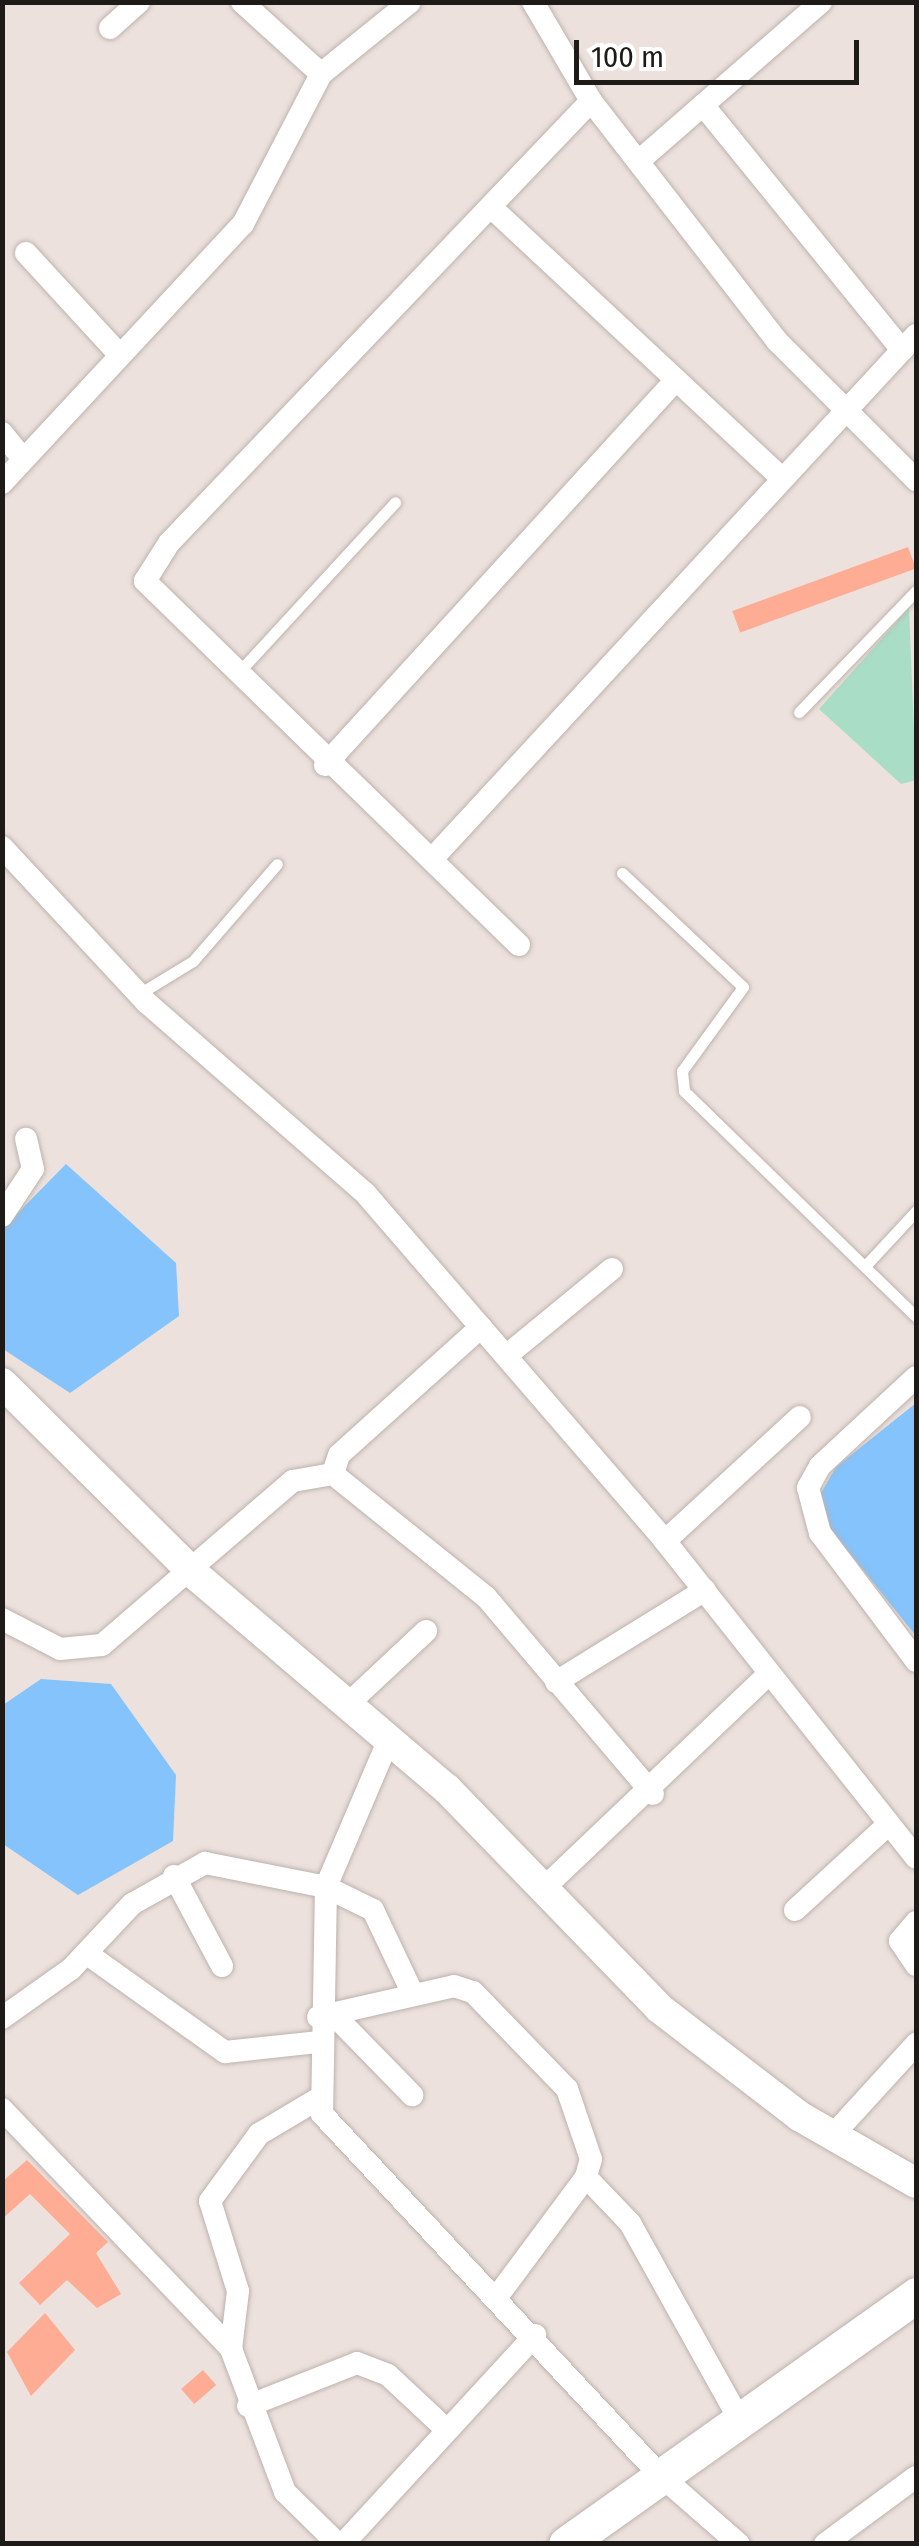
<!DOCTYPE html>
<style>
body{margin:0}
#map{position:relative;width:919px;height:2546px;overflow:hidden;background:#ece1dd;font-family:"Fira Sans Condensed",sans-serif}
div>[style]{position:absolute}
.green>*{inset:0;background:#aaddc5}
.water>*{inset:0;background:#84c3fb}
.building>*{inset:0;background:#feac93;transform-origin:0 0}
.roads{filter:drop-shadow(0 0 2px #bdb2ae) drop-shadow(0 0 2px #bdb2ae)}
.lane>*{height:11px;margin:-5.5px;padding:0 5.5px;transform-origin:5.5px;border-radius:5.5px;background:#fff}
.street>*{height:22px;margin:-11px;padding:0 11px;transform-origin:11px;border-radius:11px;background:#fff}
.secondary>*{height:30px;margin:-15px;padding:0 15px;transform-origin:15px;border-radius:15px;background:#fff}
.primary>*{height:35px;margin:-17.5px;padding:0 17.5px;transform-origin:17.5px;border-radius:17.5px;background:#fff}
span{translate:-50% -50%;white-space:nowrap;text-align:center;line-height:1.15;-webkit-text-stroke:10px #fff;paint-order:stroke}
.frame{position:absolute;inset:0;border:5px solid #1d1a18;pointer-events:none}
.scale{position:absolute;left:574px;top:40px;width:285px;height:45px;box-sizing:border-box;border:5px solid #1d1a18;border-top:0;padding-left:12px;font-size:30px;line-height:35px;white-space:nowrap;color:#1d1a18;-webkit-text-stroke:8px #fff;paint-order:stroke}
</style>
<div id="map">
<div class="green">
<div style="clip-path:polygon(909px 608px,916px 780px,901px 784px,819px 709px)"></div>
</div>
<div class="water">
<div style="clip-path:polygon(66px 1164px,176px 1263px,179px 1316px,70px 1393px,3px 1349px,3px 1228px)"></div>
<div style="clip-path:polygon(916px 1403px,916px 1636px,827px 1525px,821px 1493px,836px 1467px)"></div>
<div style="clip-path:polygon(41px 1679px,111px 1684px,176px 1775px,173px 1841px,78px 1895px,3px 1844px,3px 1705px)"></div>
</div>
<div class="building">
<div style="left:908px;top:547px;width:23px;height:187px;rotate:70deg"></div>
<div style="clip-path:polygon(27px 2160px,108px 2242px,96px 2253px,121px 2294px,97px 2308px,67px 2280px,40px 2305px,19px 2283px,70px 2234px,30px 2194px,2px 2219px,2px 2182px)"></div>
<div style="clip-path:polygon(45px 2313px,75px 2350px,31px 2396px,7px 2352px)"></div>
<div style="left:203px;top:2370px;width:20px;height:29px;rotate:49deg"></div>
</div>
<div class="roads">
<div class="lane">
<div style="left:238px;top:673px;width:232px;rotate:-47.4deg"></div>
<div style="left:799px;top:712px;width:168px;rotate:-46deg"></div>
<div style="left:622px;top:873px;width:166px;rotate:43.3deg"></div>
<div style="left:743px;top:987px;width:104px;rotate:126deg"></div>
<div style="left:682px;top:1071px;width:20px;rotate:84deg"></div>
<div style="left:684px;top:1091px;width:324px;rotate:44.2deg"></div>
<div style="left:139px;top:994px;width:63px;rotate:-31.4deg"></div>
<div style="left:193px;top:961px;width:128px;rotate:-49.1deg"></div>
<div style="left:866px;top:1265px;width:74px;rotate:-47.2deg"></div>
</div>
<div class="street">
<div style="left:242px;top:2px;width:107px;rotate:42.3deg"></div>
<div style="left:533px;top:2px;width:115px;rotate:59.6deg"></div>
<div style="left:591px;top:101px;width:304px;rotate:52.2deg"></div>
<div style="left:777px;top:341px;width:197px;rotate:45deg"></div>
<div style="left:110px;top:28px;width:39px;rotate:-42deg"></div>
<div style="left:703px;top:105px;width:316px;rotate:50.9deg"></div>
<div style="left:640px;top:160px;width:240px;rotate:-41.1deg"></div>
<div style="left:492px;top:208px;width:394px;rotate:43deg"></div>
<div style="left:26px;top:253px;width:137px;rotate:47.4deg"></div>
<div style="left:2px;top:433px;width:33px;rotate:51deg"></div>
<div style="left:2px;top:483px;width:354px;rotate:-47.1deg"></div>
<div style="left:243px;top:224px;width:169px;rotate:-62.5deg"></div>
<div style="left:321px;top:74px;width:114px;rotate:-39deg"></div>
<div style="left:325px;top:765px;width:518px;rotate:-47.66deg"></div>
<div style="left:2px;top:847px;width:212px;rotate:47.1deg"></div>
<div style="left:146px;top:1002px;width:291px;rotate:41.1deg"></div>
<div style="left:365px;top:1193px;width:459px;rotate:49.2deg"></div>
<div style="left:665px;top:1541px;width:404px;rotate:51.6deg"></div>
<div style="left:433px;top:858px;width:712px;rotate:-47.28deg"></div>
<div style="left:519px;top:945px;width:522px;rotate:-135.78deg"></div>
<div style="left:145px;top:581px;width:45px;rotate:-57.7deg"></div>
<div style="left:169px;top:543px;width:611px;rotate:-46.33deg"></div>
<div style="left:2px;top:1216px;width:56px;rotate:-56.6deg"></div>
<div style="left:33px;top:1169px;width:31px;rotate:-103deg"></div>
<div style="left:481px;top:1327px;width:191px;rotate:138deg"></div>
<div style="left:339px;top:1455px;width:20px;rotate:108deg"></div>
<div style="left:333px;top:1474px;width:196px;rotate:38.8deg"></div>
<div style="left:486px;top:1597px;width:258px;rotate:49.7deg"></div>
<div style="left:506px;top:1356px;width:137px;rotate:-39.4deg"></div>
<div style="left:916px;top:1377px;width:131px;rotate:137.2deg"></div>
<div style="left:820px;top:1466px;width:25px;rotate:119deg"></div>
<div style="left:808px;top:1488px;width:47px;rotate:75.1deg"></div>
<div style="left:820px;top:1533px;width:160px;rotate:53.1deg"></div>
<div style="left:665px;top:1541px;width:183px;rotate:-42.6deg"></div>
<div style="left:2px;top:1619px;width:65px;rotate:27.3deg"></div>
<div style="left:60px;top:1649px;width:42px;rotate:-5.4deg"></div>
<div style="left:102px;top:1645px;width:252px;rotate:-40.7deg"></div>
<div style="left:293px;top:1481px;width:41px;rotate:-9.9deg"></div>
<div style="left:556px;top:1682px;width:175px;rotate:-31.7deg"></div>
<div style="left:348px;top:1704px;width:107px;rotate:-43.1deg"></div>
<div style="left:389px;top:1739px;width:161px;rotate:113.1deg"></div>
<div style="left:326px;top:1887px;width:227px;rotate:91deg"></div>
<div style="left:322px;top:2114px;width:496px;rotate:46.9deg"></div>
<div style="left:661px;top:2476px;width:103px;rotate:41.1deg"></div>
<div style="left:174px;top:1876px;width:102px;rotate:61.9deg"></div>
<div style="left:544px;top:1888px;width:311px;rotate:-43.6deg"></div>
<div style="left:795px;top:1910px;width:127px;rotate:-42.5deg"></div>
<div style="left:916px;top:1922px;width:25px;rotate:130deg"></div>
<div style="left:900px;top:1941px;width:29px;rotate:56deg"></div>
<div style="left:86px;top:1953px;width:171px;rotate:35.5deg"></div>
<div style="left:225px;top:2052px;width:95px;rotate:-6.1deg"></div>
<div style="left:332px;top:2013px;width:115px;rotate:45.7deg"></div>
<div style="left:318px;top:2017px;width:139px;rotate:-12.8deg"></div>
<div style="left:454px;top:1986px;width:20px;rotate:18deg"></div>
<div style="left:473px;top:1992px;width:135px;rotate:45.9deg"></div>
<div style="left:567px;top:2089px;width:74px;rotate:71.1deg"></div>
<div style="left:591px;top:2159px;width:19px;rotate:106deg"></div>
<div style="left:586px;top:2177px;width:149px;rotate:126.6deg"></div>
<div style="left:2px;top:2018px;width:85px;rotate:-35.4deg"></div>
<div style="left:71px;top:1969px;width:89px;rotate:-46.8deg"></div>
<div style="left:132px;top:1904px;width:84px;rotate:-29.3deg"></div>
<div style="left:205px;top:1863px;width:123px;rotate:11.2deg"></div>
<div style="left:326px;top:1887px;width:52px;rotate:26.1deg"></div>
<div style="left:373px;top:1910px;width:91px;rotate:64.6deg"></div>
<div style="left:2px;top:2109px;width:332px;rotate:46.3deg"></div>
<div style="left:231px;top:2349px;width:153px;rotate:69.3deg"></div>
<div style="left:285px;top:2492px;width:74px;rotate:44.5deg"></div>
<div style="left:832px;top:2136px;width:125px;rotate:-47.6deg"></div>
<div style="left:586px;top:2177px;width:64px;rotate:46.3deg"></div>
<div style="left:630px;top:2223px;width:224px;rotate:60.9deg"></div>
<div style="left:231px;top:2349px;width:58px;rotate:-83.1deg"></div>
<div style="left:238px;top:2291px;width:94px;rotate:-107.3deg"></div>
<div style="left:210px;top:2201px;width:83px;rotate:-53.8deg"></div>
<div style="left:259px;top:2134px;width:69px;rotate:-30.7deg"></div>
<div style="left:248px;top:2406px;width:117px;rotate:-21.5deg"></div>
<div style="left:357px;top:2363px;width:33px;rotate:21deg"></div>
<div style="left:388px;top:2375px;width:81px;rotate:43deg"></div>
<div style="left:343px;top:2544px;width:284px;rotate:-47.4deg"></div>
<div style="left:825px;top:2544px;width:113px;rotate:-36.4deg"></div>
</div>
<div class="secondary">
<div style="left:2px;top:1383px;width:269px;rotate:44.8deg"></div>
<div style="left:193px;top:1573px;width:333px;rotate:40.4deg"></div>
<div style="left:447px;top:1789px;width:305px;rotate:45.9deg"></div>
<div style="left:659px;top:2008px;width:177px;rotate:37.6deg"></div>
<div style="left:799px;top:2116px;width:135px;rotate:29.8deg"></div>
</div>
<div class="primary">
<div style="left:566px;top:2544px;width:430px;rotate:-35.4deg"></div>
</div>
</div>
<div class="frame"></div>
<div class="scale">100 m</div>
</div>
